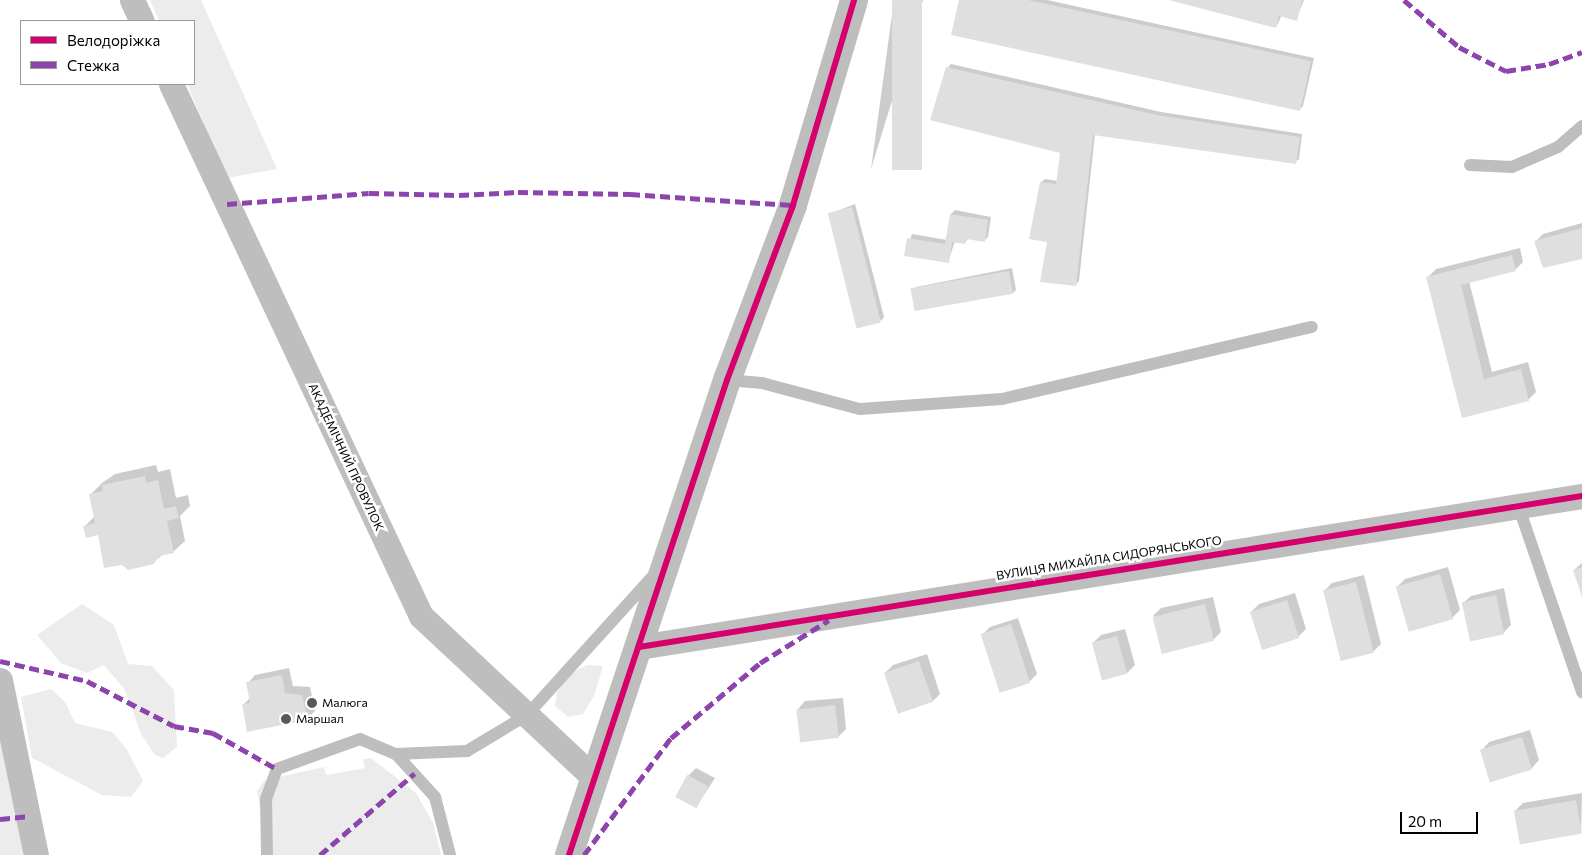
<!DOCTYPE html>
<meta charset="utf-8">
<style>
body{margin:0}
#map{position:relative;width:1582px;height:855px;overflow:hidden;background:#fff;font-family:Commissioner,sans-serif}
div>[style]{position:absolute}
.green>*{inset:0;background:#ececec}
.shadow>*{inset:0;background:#0003}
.building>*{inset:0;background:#dfdfdf;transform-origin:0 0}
.service>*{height:12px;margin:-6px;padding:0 6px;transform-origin:6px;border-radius:6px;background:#bebebe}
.minor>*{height:25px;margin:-12.5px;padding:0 12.5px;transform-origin:12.5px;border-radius:12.5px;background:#bebebe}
.tertiary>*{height:28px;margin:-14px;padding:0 14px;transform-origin:14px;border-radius:14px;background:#bebebe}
.quiet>*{height:5px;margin-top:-2.5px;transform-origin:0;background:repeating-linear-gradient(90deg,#8e44ad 0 10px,transparent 0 15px)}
.cycleway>*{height:6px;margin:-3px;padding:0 3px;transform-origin:3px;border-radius:3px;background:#d6006c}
.dots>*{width:14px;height:14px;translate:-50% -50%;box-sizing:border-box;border:2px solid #fff;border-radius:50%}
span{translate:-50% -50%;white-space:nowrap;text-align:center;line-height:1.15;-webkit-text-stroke:5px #fff;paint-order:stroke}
.street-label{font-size:12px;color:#000}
.poi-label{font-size:12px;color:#000}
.left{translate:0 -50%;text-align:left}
.legend{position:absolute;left:20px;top:20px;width:175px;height:65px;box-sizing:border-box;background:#fff;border:1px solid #999;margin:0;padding:6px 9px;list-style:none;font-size:15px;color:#000}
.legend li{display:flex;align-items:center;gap:10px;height:25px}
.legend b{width:25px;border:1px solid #999}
.scale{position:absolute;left:1400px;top:812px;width:78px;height:22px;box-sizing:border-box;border:2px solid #000;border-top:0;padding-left:6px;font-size:15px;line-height:18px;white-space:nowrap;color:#000;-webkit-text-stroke:4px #fff;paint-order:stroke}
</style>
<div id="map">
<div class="green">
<div style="clip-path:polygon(150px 0,201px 0,277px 169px,227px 178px,187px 84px,194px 84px,194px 21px,159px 21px)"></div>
<div style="clip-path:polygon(82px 604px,114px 625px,128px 664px,152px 666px,174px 690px,177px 747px,163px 758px,155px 755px,141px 734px,125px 690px,104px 665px,87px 673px,61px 663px,37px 635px)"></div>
<div style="clip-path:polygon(587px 665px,603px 666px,594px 696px,583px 714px,568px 717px,555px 706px,557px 692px,571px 673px)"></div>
<div style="clip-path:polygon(51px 689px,65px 702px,75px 723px,112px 732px,126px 748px,143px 781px,131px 797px,102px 795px,32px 758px,21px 697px)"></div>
<div style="clip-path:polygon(0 727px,24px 855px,0 855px)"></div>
<div style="clip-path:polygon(371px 758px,416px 793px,433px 823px,441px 855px,268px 855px,257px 791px,265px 780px,324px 767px,326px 775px,365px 768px,363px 759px)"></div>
</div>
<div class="shadow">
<div style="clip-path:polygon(894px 0,923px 0,871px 169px)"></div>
<div style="clip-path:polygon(961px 0,1047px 0,1314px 58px,1303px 106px,1300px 109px)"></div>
<div style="clip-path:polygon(1171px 0,1304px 0,1296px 19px,1282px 15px,1276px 27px)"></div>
<div style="clip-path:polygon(951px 64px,1161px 112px,1302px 134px,1299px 159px,1295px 162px,1095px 134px,1079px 281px,1075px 285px,1049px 241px,1031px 238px,1041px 182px,1045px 179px,1058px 181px,1062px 152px,948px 67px)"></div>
<div style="clip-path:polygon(855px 204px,884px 317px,881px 321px,829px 214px)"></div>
<div style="clip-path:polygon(955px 210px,991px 217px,988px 237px,984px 241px,968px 238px,965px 243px,955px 241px,948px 262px,905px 255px,912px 234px,947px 240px,951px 214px)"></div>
<div style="clip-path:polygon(1582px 223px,1582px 257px,1535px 242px,1543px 234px)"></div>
<div style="clip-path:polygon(1520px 248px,1523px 262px,1515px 270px,1469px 281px,1492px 372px,1528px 362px,1536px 392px,1528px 400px,1463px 417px,1428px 277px,1436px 269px)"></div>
<div style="clip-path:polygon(1012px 268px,1016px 290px,1013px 293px,913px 291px,916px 287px)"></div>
<div style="clip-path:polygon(156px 465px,158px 472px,170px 469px,176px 498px,188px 495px,190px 506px,180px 516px,185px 541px,173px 552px,162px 555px,153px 563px,85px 526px,95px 516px,90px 495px,102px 483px,115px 474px)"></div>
<div style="clip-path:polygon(1582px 563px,1582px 595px,1574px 570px)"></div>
<div style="clip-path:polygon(1448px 567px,1460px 610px,1452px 618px,1397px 587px,1405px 579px)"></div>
<div style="clip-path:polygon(1364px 575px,1381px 644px,1373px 652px,1325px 590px,1332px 583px)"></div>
<div style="clip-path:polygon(1504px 588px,1511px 625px,1504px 632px,1463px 603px,1471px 596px)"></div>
<div style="clip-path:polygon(1295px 593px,1306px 629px,1298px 637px,1251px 612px,1259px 604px)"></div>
<div style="clip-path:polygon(1213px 597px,1221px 632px,1213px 640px,1153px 616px,1161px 608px)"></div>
<div style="clip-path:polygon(1018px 618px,1037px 674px,1029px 682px,982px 635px,990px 627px)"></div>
<div style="clip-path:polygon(1125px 629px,1135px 665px,1127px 673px,1103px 679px,1093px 643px,1101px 635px)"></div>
<div style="clip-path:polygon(927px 654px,940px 694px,933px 701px,885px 673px,893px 665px)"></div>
<div style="clip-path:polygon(289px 668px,293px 686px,310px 687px,315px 711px,307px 719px,243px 705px,251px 697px,248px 683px,255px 675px)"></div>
<div style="clip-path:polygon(843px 698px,846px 729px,838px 737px,798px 709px,805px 701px)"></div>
<div style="clip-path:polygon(1530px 730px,1539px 760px,1532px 768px,1491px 780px,1482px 750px,1489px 742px)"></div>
<div style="clip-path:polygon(696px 768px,715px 778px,696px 807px,688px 776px)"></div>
<div style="clip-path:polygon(1582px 793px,1581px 832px,1515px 811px,1523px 803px)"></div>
</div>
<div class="building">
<div style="left:892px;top:0;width:30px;height:170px"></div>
<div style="clip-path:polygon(959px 0,1028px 0,1311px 61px,1300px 111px,951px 35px)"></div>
<div style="clip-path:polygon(1169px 0,1302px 0,1297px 21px,1279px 16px,1276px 28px)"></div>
<div style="clip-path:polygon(946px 67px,1157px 115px,1300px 137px,1296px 164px,1093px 135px,1076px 286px,1040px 282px,1047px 242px,1029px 239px,1040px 182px,1056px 184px,1060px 153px,930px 120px)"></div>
<div style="left:852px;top:207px;width:119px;height:25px;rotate:76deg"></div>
<div style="clip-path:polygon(950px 214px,988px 220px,985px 242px,966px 239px,965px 244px,952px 242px,949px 263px,904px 256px,907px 238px,945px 244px)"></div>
<div style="clip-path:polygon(1582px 228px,1582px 259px,1543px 268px,1534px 241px)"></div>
<div style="clip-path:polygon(1512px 255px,1516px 271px,1461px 285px,1484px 379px,1521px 369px,1529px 401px,1462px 418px,1426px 277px)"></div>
<div style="left:1009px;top:271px;width:23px;height:100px;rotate:80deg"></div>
<div style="clip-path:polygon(145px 476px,146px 483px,158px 480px,164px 509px,176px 506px,179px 518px,167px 521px,174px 553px,159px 556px,154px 564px,128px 570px,122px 565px,104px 568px,98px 535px,86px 538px,83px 526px,95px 523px,89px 494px,103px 491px,102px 485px)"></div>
<div style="clip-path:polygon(1582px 567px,1582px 597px,1573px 570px)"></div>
<div style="left:1440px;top:574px;width:47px;height:46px;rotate:74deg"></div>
<div style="left:1356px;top:582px;width:73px;height:34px;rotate:76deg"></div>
<div style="left:1496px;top:595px;width:40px;height:35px;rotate:78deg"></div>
<div style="left:1287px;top:600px;width:40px;height:39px;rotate:72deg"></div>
<div style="left:1205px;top:604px;width:38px;height:54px;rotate:76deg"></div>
<div style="left:1011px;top:624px;width:62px;height:32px;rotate:72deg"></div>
<div style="left:1117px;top:636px;width:39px;height:26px;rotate:75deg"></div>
<div style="left:919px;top:661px;width:43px;height:37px;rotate:71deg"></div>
<div style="clip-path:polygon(282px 675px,285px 693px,302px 695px,308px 720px,247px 732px,242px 704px,250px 703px,246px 682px)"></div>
<div style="left:835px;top:705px;width:33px;height:39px;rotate:83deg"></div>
<div style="left:1522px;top:737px;width:34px;height:44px;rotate:73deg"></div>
<div style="left:687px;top:775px;width:24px;height:25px;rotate:28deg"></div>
<div style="left:1576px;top:800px;width:34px;height:63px;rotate:80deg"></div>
</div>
<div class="service">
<div style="left:1470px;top:165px;width:42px;rotate:2.7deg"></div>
<div style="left:1512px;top:167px;width:50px;rotate:-23.5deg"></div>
<div style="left:1558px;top:147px;width:32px;rotate:-41deg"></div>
<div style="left:727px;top:380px;width:35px;rotate:5deg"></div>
<div style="left:762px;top:383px;width:101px;rotate:14.9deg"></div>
<div style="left:860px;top:409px;width:142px;rotate:-4deg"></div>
<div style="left:1002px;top:399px;width:318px;rotate:-13.1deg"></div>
<div style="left:1518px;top:505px;width:198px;rotate:71.1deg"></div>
<div style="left:396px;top:754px;width:71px;rotate:-2.4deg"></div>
<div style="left:467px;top:751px;width:70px;rotate:-31deg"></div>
<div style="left:527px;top:715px;width:190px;rotate:-47.8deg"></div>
<div style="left:267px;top:855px;width:56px;rotate:-91deg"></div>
<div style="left:266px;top:799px;width:32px;rotate:-70deg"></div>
<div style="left:277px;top:769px;width:88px;rotate:-19.9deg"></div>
<div style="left:360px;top:739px;width:39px;rotate:23deg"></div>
<div style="left:396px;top:754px;width:58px;rotate:47.8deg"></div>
<div style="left:435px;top:797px;width:60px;rotate:75.5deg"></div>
</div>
<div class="minor">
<div style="left:132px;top:0;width:23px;rotate:65deg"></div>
<div style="left:171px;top:84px;width:588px;rotate:64.83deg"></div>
<div style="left:421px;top:616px;width:237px;rotate:43.1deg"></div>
<div style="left:639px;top:647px;width:955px;rotate:-9.1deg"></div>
<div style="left:0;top:680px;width:179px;rotate:78.4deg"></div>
</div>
<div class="tertiary">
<div style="left:569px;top:855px;width:501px;rotate:-71.6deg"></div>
<div style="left:727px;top:380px;width:187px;rotate:-69.3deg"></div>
<div style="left:793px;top:205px;width:214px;rotate:-73.4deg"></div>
</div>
<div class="quiet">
<div style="left:1404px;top:0;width:72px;rotate:40.5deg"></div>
<div style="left:1459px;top:47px;width:53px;rotate:27.1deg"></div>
<div style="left:1506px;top:71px;width:44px;rotate:-9.2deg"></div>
<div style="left:1549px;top:64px;width:35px;rotate:-20deg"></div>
<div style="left:227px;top:204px;width:142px;rotate:-4.4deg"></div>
<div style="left:369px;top:193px;width:90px;rotate:1.3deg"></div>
<div style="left:459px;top:195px;width:59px;rotate:-2.9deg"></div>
<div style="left:518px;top:192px;width:112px;rotate:1deg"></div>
<div style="left:630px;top:194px;width:163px;rotate:3.9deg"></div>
<div style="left:0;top:661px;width:89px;rotate:12.9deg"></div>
<div style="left:87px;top:681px;width:98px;rotate:27.3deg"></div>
<div style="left:174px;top:726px;width:40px;rotate:10deg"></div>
<div style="left:213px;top:733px;width:73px;rotate:29.4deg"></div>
<div style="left:0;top:819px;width:27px;rotate:-6deg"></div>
<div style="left:320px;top:855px;width:125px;rotate:-40.8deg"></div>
<div style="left:584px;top:855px;width:146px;rotate:-53.4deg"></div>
<div style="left:671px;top:738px;width:116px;rotate:-40.1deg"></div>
<div style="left:760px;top:663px;width:81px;rotate:-31.9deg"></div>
</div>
<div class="cycleway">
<div style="left:639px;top:647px;width:955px;rotate:-9.1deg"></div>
<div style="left:569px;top:855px;width:501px;rotate:-71.6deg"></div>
<div style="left:727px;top:380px;width:187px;rotate:-69.3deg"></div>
<div style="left:793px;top:205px;width:214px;rotate:-73.4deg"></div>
</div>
<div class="dots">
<div style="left:312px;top:703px;background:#595959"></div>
<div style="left:286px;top:719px;background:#595959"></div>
</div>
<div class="street-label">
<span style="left:346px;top:457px;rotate:65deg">АКАДЕМІЧНИЙ ПРОВУЛОК</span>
<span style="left:1109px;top:558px;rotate:-9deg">ВУЛИЦЯ МИХАЙЛА СИДОРЯНСЬКОГО</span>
</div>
<div class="poi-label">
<span class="left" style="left:322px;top:703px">Малюга</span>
<span class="left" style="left:296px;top:719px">Маршал</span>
</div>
<ul class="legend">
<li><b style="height:6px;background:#d6006c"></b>Велодоріжка</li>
<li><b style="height:6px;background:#8e44ad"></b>Стежка</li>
</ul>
<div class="scale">20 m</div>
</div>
